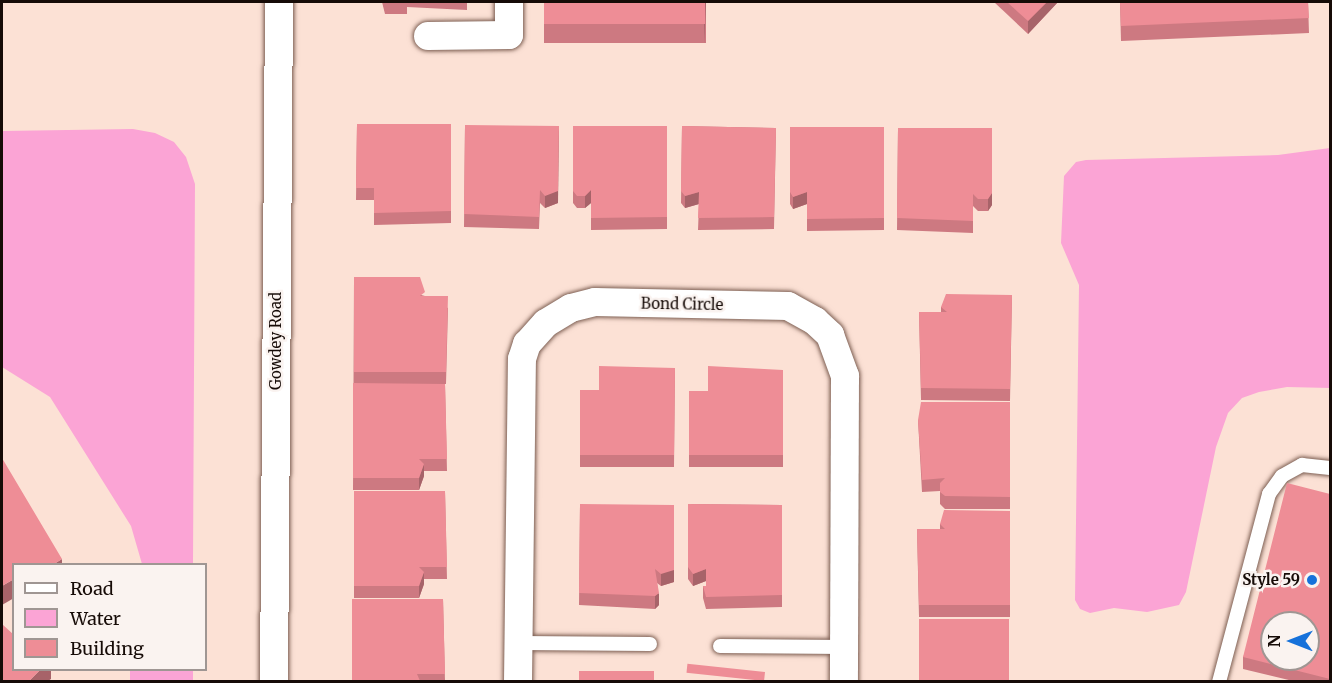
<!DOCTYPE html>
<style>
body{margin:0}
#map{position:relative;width:1332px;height:683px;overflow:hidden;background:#fce1d5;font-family:Merriweather,serif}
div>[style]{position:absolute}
.water>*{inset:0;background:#fba4d5;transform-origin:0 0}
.roads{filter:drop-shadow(0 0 2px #7d5f53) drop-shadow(0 0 2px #7d5f53)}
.service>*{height:14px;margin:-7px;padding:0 7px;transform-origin:7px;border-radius:7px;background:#fff}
.minor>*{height:28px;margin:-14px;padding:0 14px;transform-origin:14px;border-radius:14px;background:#fff}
.wall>*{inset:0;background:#cd7981;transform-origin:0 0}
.shaded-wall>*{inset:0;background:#a76369}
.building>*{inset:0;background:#ee8d96;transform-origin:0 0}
.dots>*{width:16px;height:16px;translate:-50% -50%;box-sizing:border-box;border:3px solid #faf3f0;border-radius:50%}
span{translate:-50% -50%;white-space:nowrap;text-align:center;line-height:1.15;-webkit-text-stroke:5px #faf3f0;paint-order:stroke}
.street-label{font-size:15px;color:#160b07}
.poi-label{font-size:15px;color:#160b07;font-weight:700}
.right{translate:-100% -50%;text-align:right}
.frame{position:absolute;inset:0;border:3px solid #160b07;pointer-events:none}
.legend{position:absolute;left:12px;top:563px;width:195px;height:108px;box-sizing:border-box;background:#faf3f0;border:2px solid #9f9693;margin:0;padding:8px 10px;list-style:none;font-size:18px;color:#160b07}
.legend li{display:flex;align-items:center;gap:12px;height:30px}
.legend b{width:30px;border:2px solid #9f9693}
.north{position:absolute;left:1260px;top:611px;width:60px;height:60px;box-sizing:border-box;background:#faf3f0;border:2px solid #9f9693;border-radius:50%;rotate:270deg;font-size:16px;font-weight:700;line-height:24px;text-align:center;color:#160b07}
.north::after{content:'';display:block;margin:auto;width:21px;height:27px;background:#1671da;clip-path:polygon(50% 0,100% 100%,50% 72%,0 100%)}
</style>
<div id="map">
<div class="water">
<div style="clip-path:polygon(133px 129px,155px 133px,174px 142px,186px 157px,195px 184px,193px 564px,142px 564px,131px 526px,50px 397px,2px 367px,2px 131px)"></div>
<div style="clip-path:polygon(1330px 148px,1330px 388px,1287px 387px,1259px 392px,1242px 398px,1228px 413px,1216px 447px,1186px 592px,1179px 605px,1147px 612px,1114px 608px,1090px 613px,1080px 609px,1075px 600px,1079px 285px,1061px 243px,1064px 176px,1076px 162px,1086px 160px,1278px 155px)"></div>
<div style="left:130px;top:670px;width:63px;height:12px"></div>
</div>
<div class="roads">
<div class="service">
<div style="left:519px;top:643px;width:131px;rotate:0.4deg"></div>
<div style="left:720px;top:646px;width:125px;rotate:0.5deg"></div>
<div style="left:1219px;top:682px;width:195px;rotate:-75.1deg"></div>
<div style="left:1269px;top:494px;width:22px;rotate:-54deg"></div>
<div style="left:1282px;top:476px;width:23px;rotate:-29deg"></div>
<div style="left:1302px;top:465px;width:28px;rotate:6deg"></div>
</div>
<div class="minor">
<div style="left:428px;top:36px;width:81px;rotate:-0.7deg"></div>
<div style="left:509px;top:35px;width:33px;rotate:-90deg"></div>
<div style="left:274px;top:682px;width:680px;rotate:-89.58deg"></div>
<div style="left:518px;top:682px;width:323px;rotate:-89.3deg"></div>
<div style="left:522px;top:359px;width:16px;rotate:-72deg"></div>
<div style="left:527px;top:344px;width:28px;rotate:-48deg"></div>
<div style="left:546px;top:323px;width:29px;rotate:-31deg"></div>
<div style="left:571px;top:308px;width:25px;rotate:-14deg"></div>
<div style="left:595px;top:302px;width:193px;rotate:1.2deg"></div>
<div style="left:788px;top:306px;width:31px;rotate:29deg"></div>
<div style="left:815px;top:321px;width:21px;rotate:43deg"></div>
<div style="left:830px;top:335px;width:44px;rotate:69.9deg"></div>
<div style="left:845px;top:376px;width:306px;rotate:90.2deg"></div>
</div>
</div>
<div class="wall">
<div style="clip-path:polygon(382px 2px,467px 2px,467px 10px,407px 7px,407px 14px,385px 14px)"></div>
<div style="left:544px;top:2px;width:162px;height:41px"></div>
<div style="clip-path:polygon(994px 2px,1058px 2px,1028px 34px)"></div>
<div style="clip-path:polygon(1120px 2px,1308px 2px,1309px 33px,1121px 41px)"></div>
<div style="clip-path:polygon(357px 124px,451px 124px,451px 223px,374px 225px,374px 200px,356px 200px)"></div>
<div style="clip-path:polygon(465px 125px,558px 203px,545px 208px,540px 203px,539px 229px,464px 227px)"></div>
<div style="clip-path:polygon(573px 126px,667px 126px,667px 229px,591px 230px,591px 203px,585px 208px,577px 208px,573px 203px)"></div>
<div style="clip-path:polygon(682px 126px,776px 128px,774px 229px,698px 230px,699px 204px,685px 208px,681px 203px)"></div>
<div style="clip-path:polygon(790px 127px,884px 127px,884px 230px,807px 231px,807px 204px,793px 209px,790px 204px)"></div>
<div style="clip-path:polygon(898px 128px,992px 128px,992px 205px,988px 211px,978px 211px,973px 206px,973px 233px,897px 230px)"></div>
<div style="clip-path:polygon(354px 277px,425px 296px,448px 308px,446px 384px,445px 384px,447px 471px,424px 471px,424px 476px,419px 490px,353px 490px)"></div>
<div style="clip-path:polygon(1012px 295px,1010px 401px,921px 400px,919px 312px,941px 312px,941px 307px)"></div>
<div style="clip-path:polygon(675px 368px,674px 467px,580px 467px,580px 390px,599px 390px)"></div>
<div style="clip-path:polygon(783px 370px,783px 467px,689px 467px,689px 391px,708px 391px)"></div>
<div style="clip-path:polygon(1010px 402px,1010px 509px,945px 509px,940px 504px,940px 491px,922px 492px,918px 420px)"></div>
<div style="clip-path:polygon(354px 491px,445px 491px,447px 579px,424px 579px,424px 584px,419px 598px,354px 598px)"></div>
<div style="clip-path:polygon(1330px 494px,1330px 681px,1293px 681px,1243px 669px,1243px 657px)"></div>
<div style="clip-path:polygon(580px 504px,674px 582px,661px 586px,657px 583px,659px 605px,655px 609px,579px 605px)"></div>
<div style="clip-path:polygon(688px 504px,782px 505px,782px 607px,706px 609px,703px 598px,703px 586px,706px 586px,706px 581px,693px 586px,688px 579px)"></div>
<div style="clip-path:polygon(1010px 511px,1010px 617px,919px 617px,917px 529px,940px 529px,940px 524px)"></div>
<div style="clip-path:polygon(443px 599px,445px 681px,352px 681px)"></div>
</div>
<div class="shaded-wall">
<div style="clip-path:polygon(705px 2px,706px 2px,704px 43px,704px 25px)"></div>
<div style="clip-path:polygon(1047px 2px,1058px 2px,1028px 34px,1028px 21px)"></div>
<div style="clip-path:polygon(559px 126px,558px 203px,545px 208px,545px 196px)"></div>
<div style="clip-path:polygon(591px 190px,591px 203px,585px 208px,585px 196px)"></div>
<div style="clip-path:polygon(699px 192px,699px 204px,685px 208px,685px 196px)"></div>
<div style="clip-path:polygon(807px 192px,807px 204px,793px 209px,793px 197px)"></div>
<div style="clip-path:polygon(992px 193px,992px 205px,988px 211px,988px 199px)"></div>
<div style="clip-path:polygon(424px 464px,424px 476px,419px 490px,419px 478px)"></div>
<div style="clip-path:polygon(674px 505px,674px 582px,661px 586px,661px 574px)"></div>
<div style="clip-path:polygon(62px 559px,62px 564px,54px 564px)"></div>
<div style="clip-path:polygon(706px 569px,706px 581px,693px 586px,693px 574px)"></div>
<div style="clip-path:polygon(424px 572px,424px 584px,419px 598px,419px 586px)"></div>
<div style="clip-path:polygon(14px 579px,14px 598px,2px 605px,2px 586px)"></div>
<div style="clip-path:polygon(659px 593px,659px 605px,655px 609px,655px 596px)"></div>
<div style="clip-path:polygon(41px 669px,51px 669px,51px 679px,48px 681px,29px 681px)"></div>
</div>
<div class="building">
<div style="left:544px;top:2px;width:161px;height:22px"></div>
<div style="clip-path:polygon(1007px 2px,1047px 2px,1028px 21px)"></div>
<div style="clip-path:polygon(1120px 2px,1308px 2px,1309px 18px,1121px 26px)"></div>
<div style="clip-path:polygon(357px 124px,451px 124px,451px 211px,374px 213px,374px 188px,356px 188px)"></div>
<div style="clip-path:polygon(465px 125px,559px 126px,558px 191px,545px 196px,540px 190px,539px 217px,464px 214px)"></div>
<div style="clip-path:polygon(573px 126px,667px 126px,667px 217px,591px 218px,591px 190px,585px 196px,577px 196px,573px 191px)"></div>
<div style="clip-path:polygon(682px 126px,776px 128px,774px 217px,698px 218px,699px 192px,685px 196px,681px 191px)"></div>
<div style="clip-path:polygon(790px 127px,884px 127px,884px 218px,807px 219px,807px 192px,793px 197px,790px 192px)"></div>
<div style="clip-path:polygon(898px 128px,992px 128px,992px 193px,988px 199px,978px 199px,973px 194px,973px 221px,897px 218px)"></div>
<div style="clip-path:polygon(354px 277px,420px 277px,425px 292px,420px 296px,448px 296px,446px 372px,354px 372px)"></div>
<div style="clip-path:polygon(946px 294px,1012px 295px,1010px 389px,921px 388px,919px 312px,947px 312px,941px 307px)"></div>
<div style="clip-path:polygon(599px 366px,675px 368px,674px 455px,580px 455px,580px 390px,599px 390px)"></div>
<div style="clip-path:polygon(708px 366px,783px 370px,783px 455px,689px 455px,689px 391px,708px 391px)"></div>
<div style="clip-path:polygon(353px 383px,445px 384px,447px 459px,419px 459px,424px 464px,419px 478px,353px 478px)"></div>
<div style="clip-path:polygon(921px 402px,1010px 402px,1010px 497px,945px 496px,940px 492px,940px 483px,945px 478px,922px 480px,918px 420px)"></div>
<div style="clip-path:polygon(2px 458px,62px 559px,54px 564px,14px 564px,14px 579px,2px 586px)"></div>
<div style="clip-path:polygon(evenodd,1287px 483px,1330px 494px,1330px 679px,1243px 657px,1287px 483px,1272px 623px,1308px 623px,1308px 659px,1272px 659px,1272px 623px)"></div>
<div style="clip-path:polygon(354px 491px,445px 491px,447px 567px,419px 567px,424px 572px,419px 586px,354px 586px)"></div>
<div style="clip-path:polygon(580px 504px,674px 505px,674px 570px,661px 574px,655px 569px,659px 593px,655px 596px,579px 593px)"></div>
<div style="clip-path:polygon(688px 504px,782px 505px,782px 595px,706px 597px,703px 586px,706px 586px,706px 569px,693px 574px,688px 567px)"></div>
<div style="clip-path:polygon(944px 510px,1010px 511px,1010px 605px,919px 605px,917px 529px,945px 529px,940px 524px)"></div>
<div style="clip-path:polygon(352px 599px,443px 599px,445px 674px,417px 674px,420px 681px,352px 681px)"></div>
<div style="left:919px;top:619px;width:90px;height:62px"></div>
<div style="clip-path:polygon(2px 624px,14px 635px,14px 669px,41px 669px,29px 681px,2px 681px)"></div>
<div style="left:654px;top:671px;width:10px;height:75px;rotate:90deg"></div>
<div style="left:765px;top:672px;width:9px;height:78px;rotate:96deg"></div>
</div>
<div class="dots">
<div style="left:1312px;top:580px;background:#1671da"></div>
</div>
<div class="street-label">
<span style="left:682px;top:304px;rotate:1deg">Bond Circle</span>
<span style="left:276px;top:341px;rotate:-90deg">Gowdey Road</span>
</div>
<div class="poi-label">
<span class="right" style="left:1300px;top:580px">Style 59</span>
</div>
<div class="frame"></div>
<ul class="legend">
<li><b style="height:8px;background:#fff"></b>Road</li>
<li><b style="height:16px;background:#fba4d5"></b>Water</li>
<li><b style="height:16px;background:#ee8d96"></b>Building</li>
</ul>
<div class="north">N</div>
</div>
